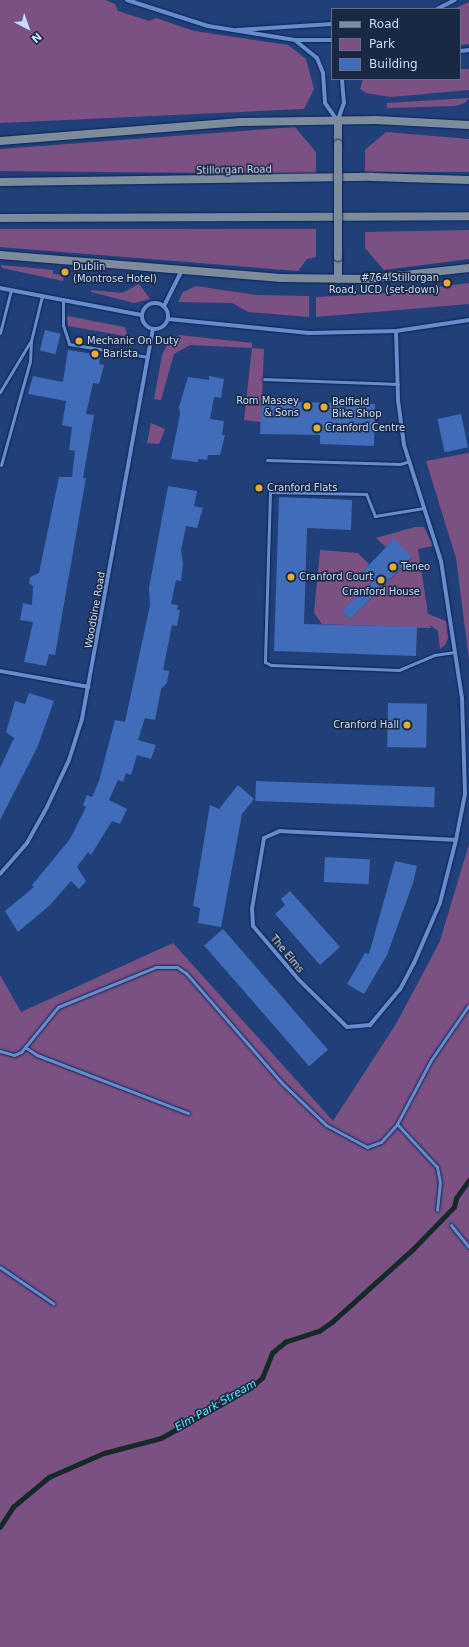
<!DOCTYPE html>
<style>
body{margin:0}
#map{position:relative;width:469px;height:1647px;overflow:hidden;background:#214079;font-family:"DejaVu Sans",sans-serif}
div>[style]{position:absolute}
.green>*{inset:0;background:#7b5083}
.stream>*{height:4.5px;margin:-2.25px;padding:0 2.25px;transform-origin:2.25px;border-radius:2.25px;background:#15292b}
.building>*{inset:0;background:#406cba;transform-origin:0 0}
.roads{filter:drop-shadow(0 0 1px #07255b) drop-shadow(0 0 1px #07255b)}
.lane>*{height:3px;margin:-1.5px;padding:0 1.5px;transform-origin:1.5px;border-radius:1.5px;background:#688ccb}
.street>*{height:4px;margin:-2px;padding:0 2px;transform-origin:2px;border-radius:2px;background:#688ccb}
.street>.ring{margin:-2px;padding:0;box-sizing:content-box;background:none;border:4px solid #688ccb;border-radius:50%}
.secondary>*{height:8px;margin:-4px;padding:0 4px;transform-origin:4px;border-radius:4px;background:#7e8b9c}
.bridges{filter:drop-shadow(0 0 1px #07255b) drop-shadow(0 0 1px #07255b)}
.secondary-bridge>*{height:8px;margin:-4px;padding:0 4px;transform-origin:4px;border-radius:4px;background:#7e8b9c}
.dots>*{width:11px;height:11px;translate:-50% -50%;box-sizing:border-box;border:2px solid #1a2943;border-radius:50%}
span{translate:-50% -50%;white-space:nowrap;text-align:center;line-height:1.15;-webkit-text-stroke:3px #1a2943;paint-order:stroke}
.street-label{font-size:10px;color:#c8dcfe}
.poi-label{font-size:10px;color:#c8dcfe}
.left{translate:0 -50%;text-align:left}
.right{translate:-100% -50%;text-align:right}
.water-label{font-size:11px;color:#51f0fa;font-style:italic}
.legend{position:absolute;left:331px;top:8px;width:130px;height:72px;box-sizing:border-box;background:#1a2943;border:1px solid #60718e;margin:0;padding:5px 7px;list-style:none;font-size:12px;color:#c8dcfe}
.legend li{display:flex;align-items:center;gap:8px;height:20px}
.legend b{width:20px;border:1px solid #60718e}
.north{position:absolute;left:8px;top:8px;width:40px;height:40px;-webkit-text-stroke:3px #1a2943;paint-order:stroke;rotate:139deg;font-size:11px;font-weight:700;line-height:16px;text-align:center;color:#c8dcfe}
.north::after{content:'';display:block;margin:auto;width:14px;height:18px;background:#c8dcfe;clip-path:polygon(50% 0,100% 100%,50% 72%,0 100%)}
</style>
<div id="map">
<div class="green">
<div style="clip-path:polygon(0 0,105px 0,115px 4px,118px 11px,149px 21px,156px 18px,194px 31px,288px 45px,306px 59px,314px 89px,304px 109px,0 123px)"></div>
<div style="clip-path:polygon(469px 2px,469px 44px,460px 45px,460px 9px,454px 9px)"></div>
<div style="clip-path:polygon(460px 69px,469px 69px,469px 90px,391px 97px,366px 93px,360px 89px,363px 79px,460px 79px)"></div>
<div style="clip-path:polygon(469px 98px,465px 103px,455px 106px,387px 108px,387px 103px)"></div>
<div style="clip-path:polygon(295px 127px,316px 152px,316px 174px,0 171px,0 149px)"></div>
<div style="clip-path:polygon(386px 132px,469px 139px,469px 172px,365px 172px,365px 150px)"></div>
<div style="clip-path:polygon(0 229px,316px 229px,316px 257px,307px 259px,298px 271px,0 247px)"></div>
<div style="clip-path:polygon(469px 230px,469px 259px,384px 270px,365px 248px,365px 232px)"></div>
<div style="clip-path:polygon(1px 265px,53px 270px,53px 274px,64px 275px,63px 281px,2px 268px)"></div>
<div style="clip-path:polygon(469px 283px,469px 304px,316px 317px,316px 297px,377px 294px)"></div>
<div style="clip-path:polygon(139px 284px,150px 299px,134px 303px,91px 292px,91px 290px,122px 293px)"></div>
<div style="clip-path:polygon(196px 286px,256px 295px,309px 296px,309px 317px,248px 312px,232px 303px,178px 302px,183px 292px)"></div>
<div style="clip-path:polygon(67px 316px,125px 327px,127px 334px,125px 336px,68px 326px)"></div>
<div style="clip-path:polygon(179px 335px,252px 343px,252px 348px,264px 349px,261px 422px,244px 420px,252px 348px,190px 345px,174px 354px,161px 400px,154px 399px,162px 355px,169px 341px)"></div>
<div style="clip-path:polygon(151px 423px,165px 429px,159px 444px,147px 443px)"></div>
<div style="clip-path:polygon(469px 453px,469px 660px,456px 558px,426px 461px)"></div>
<div style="clip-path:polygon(415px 527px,424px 527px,433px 546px,418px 549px,428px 614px,446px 621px,448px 638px,445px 645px,440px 649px,438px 631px,430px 625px,431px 628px,322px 624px,314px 613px,320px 550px,358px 553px,369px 564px,363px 571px,373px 581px,343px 611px,350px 619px,412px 558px,394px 540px,386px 547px,376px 538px)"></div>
<div style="clip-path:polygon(469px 844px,469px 1647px,0 1647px,0 975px,21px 1012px,173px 943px,333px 1121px,396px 1024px,440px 941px)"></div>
</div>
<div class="stream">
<div style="left:0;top:1527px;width:24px;rotate:-57deg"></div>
<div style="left:13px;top:1507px;width:47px;rotate:-39.8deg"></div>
<div style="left:49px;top:1477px;width:60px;rotate:-23.6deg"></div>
<div style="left:104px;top:1453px;width:59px;rotate:-14.7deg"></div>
<div style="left:161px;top:1438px;width:102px;rotate:-29.3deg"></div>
<div style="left:250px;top:1388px;width:16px;rotate:-40deg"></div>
<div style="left:262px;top:1378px;width:27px;rotate:-68deg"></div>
<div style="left:272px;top:1353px;width:17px;rotate:-40deg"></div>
<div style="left:285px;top:1342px;width:36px;rotate:-18deg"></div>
<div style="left:319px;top:1331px;width:16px;rotate:-35deg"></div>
<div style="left:332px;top:1322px;width:108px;rotate:-42deg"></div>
<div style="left:412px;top:1250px;width:60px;rotate:-45.7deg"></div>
<div style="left:454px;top:1207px;width:9px;rotate:-77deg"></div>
<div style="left:456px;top:1198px;width:22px;rotate:-54deg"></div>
</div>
<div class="building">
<div style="left:45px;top:330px;width:16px;height:21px;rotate:14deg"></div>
<div style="clip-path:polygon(68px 350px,100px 355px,99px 364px,104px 365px,99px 384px,93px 383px,86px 414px,94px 415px,83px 478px,86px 478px,55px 655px,49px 654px,46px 666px,24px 662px,33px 622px,20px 620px,23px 603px,32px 605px,33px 586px,29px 583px,30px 577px,39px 573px,59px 477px,72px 477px,75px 451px,69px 450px,72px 427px,62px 425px,66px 401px,28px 394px,33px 376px,63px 382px)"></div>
<div style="clip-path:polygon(209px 376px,224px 379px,221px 398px,214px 397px,210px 419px,224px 421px,222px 435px,225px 435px,220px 455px,208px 455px,207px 460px,198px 459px,198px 462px,171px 459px,180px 414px,179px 407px,188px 377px,209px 380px)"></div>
<div style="clip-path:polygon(262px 401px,375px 404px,374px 446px,320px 444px,320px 435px,260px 434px)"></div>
<div style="left:461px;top:414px;width:34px;height:24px;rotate:78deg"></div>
<div style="clip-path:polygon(168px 486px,197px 491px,194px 506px,203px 508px,197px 528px,186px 526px,181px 550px,183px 564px,181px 581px,176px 580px,171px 604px,178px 605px,177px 610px,180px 610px,177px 626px,172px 625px,163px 670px,169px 671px,167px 683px,161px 689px,155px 720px,145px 718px,138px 740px,156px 745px,151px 759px,137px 755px,131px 775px,126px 773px,123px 782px,118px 780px,109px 800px,127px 809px,120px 824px,112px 821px,91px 855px,88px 852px,77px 867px,86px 881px,79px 889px,71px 881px,50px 905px,18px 932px,5px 911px,34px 887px,32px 885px,70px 839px,86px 807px,83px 805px,87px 795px,92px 797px,99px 781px,115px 720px,125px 722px,150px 605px,149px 588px)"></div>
<div style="clip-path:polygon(279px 497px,352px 500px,351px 530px,307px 528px,304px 624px,417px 627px,416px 656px,274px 651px)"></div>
<div style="clip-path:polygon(394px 539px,412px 557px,350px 619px,342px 611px,373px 581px,363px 571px)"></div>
<div style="clip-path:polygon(29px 693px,54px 701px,37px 748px,0 820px,0 768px,14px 738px,6px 732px,15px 701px,25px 704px)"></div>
<div style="left:388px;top:703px;width:39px;height:44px;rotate:1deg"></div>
<div style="left:256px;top:781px;width:179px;height:20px;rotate:2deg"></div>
<div style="clip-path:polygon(238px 785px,254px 799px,242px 814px,221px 927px,198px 923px,200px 908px,193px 906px,210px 805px,219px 809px)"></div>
<div style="left:325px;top:857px;width:45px;height:25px;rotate:3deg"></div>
<div style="clip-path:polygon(395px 861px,417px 866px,413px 883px,387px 955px,364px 994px,347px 984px,365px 953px,369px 954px)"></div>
<div style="clip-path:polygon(290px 891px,340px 947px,320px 965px,275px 914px,285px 905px,281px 899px)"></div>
<div style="left:223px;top:929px;width:160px;height:25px;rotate:49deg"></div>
</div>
<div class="roads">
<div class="lane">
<div style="left:63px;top:299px;width:26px;rotate:90deg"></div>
<div style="left:63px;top:325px;width:20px;rotate:72deg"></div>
<div style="left:69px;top:344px;width:80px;rotate:9.3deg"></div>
<div style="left:0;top:333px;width:44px;rotate:-75.7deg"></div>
<div style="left:264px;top:379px;width:134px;rotate:2.1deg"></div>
<div style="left:0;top:392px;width:58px;rotate:-59deg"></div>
<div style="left:267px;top:460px;width:133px;rotate:1.7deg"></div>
<div style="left:400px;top:464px;width:10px;rotate:-17deg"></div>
<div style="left:1px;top:465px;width:108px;rotate:-74.4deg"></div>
<div style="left:30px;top:361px;width:20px;rotate:-87deg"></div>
<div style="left:31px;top:341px;width:46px;rotate:-76.3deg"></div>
<div style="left:424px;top:508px;width:50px;rotate:170.7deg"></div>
<div style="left:375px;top:516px;width:24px;rotate:-112deg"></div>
<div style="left:366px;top:494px;width:96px;rotate:-178.8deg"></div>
<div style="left:270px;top:492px;width:170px;rotate:91.7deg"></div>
<div style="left:265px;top:662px;width:7px;rotate:27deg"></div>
<div style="left:271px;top:665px;width:128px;rotate:2.2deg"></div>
<div style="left:399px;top:670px;width:38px;rotate:-23deg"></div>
<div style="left:434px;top:655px;width:21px;rotate:-8deg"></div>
<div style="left:25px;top:1047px;width:14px;rotate:34deg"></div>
<div style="left:37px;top:1055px;width:162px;rotate:21deg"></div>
<div style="left:0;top:1051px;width:15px;rotate:16deg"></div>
<div style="left:14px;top:1055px;width:8px;rotate:-23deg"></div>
<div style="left:21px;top:1052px;width:58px;rotate:-50.6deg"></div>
<div style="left:58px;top:1007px;width:106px;rotate:-22.2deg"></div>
<div style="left:156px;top:967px;width:21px"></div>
<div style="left:177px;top:967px;width:11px;rotate:34deg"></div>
<div style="left:186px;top:973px;width:147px;rotate:48.9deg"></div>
<div style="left:283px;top:1084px;width:59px;rotate:43.6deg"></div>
<div style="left:326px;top:1125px;width:47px;rotate:28.2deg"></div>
<div style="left:367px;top:1147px;width:15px;rotate:-20deg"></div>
<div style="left:381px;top:1142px;width:24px;rotate:-48deg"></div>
<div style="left:397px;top:1124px;width:72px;rotate:-62deg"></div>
<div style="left:431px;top:1060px;width:67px;rotate:-55.4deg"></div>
<div style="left:397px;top:1124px;width:59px;rotate:47.1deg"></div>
<div style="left:437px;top:1167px;width:15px;rotate:79deg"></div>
<div style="left:440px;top:1182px;width:28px;rotate:96deg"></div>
<div style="left:451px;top:1225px;width:28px;rotate:51deg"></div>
<div style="left:0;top:1267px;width:65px;rotate:34.4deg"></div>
</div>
<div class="street">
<div style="left:127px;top:0;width:85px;rotate:17.8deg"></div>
<div style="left:208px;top:26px;width:88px;rotate:9.1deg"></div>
<div style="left:295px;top:40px;width:37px"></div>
<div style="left:437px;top:9px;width:20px;rotate:-27deg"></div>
<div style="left:237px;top:30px;width:95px;rotate:-3.6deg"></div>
<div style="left:296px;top:41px;width:27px;rotate:39deg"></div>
<div style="left:317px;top:58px;width:16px;rotate:68deg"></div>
<div style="left:323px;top:73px;width:30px;rotate:86deg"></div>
<div style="left:325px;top:103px;width:21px;rotate:55deg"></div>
<div style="left:460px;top:51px;width:9px;rotate:-6deg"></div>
<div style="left:338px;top:120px;width:18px;rotate:-71deg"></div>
<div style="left:344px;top:103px;width:24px;rotate:-95deg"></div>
<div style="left:0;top:288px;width:144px;rotate:10.8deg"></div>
<div class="ring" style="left:142px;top:303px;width:22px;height:22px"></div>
<div style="left:164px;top:306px;width:40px;rotate:-63.4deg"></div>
<div style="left:168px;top:319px;width:142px;rotate:5.7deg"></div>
<div style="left:309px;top:333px;width:87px;rotate:-1.3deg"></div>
<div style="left:396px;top:331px;width:74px;rotate:-8.6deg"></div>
<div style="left:396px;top:331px;width:69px;rotate:88.3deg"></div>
<div style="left:398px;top:400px;width:45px;rotate:82.4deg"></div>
<div style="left:404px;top:445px;width:122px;rotate:72.3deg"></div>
<div style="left:441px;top:561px;width:139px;rotate:81.3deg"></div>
<div style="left:462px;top:698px;width:96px;rotate:88.2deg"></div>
<div style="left:465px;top:794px;width:47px;rotate:101.1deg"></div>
<div style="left:456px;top:840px;width:65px;rotate:104.3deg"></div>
<div style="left:440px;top:903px;width:65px;rotate:113.4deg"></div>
<div style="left:414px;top:963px;width:30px;rotate:118deg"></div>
<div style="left:400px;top:989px;width:47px;rotate:129.8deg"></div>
<div style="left:370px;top:1025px;width:23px;rotate:175deg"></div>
<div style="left:347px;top:1027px;width:67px;rotate:-135.6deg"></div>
<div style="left:299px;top:980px;width:71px;rotate:-130.4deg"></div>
<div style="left:253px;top:926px;width:17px;rotate:-93deg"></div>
<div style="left:252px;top:909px;width:72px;rotate:-80.4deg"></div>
<div style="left:264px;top:838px;width:17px;rotate:-24deg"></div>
<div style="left:280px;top:831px;width:176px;rotate:2.9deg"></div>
<div style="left:0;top:671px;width:90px;rotate:10.2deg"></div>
<div style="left:0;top:874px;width:41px;rotate:-48.9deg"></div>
<div style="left:27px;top:843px;width:41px;rotate:-60.9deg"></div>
<div style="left:47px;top:807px;width:52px;rotate:-64.9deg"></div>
<div style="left:69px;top:760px;width:43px;rotate:-72.4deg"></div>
<div style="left:82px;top:719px;width:396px;rotate:-79.7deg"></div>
</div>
<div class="secondary">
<div style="left:0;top:141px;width:241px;rotate:-4.5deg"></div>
<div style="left:240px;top:122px;width:136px;rotate:-0.8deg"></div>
<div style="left:376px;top:120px;width:93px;rotate:3.1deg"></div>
<div style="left:338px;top:144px;width:24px;rotate:-90deg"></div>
<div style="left:0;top:182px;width:372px;rotate:-0.8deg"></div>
<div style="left:372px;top:177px;width:97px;rotate:1.8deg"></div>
<div style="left:0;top:218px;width:469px;rotate:-0.2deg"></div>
<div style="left:0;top:255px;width:282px;rotate:4.7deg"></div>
<div style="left:281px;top:278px;width:87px;rotate:0.7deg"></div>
<div style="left:368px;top:279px;width:102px;rotate:-6.2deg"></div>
<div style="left:338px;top:279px;width:22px;rotate:-90deg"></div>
</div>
</div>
<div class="bridges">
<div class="secondary-bridge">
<div style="left:338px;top:144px;width:113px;rotate:90deg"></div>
</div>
</div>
<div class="dots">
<div style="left:65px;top:272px;background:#e6ad36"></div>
<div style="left:447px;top:283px;background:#e6ad36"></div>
<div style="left:79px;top:341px;background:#e6ad36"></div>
<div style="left:95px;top:354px;background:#e6ad36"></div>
<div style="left:307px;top:406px;background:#e6ad36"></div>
<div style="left:324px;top:407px;background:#e6ad36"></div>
<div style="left:317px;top:428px;background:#e6ad36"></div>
<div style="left:259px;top:488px;background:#e6ad36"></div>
<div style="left:393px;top:567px;background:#e6ad36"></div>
<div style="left:291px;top:577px;background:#e6ad36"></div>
<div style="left:381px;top:580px;background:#e6ad36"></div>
<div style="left:407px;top:725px;background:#e6ad36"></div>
</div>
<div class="street-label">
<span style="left:234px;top:170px;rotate:-1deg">Stillorgan Road</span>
<span style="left:95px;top:610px;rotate:-80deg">Woodbine Road</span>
<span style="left:287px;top:954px;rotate:50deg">The Elms</span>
</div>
<div class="poi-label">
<span class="left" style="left:73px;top:272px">Dublin<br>(Montrose Hotel)</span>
<span class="right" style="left:439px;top:283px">#764 Stillorgan<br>Road, UCD (set-down)</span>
<span class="left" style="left:87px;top:341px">Mechanic On Duty</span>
<span class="left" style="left:103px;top:354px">Barista</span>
<span class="right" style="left:299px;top:406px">Rom Massey<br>&amp; Sons</span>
<span class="left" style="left:332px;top:407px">Belfield<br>Bike Shop</span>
<span class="left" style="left:325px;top:428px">Cranford Centre</span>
<span class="left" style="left:267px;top:488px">Cranford Flats</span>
<span class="left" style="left:401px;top:567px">Teneo</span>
<span class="left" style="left:299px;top:577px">Cranford Court</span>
<span style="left:381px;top:592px">Cranford House</span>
<span class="right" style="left:399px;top:725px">Cranford Hall</span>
</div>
<div class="water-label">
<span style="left:216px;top:1406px;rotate:-30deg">Elm Park Stream</span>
</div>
<ul class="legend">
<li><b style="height:5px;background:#7e8b9c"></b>Road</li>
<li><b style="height:11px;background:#7b5083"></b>Park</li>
<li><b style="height:11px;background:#406cba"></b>Building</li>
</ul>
<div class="north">N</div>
</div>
